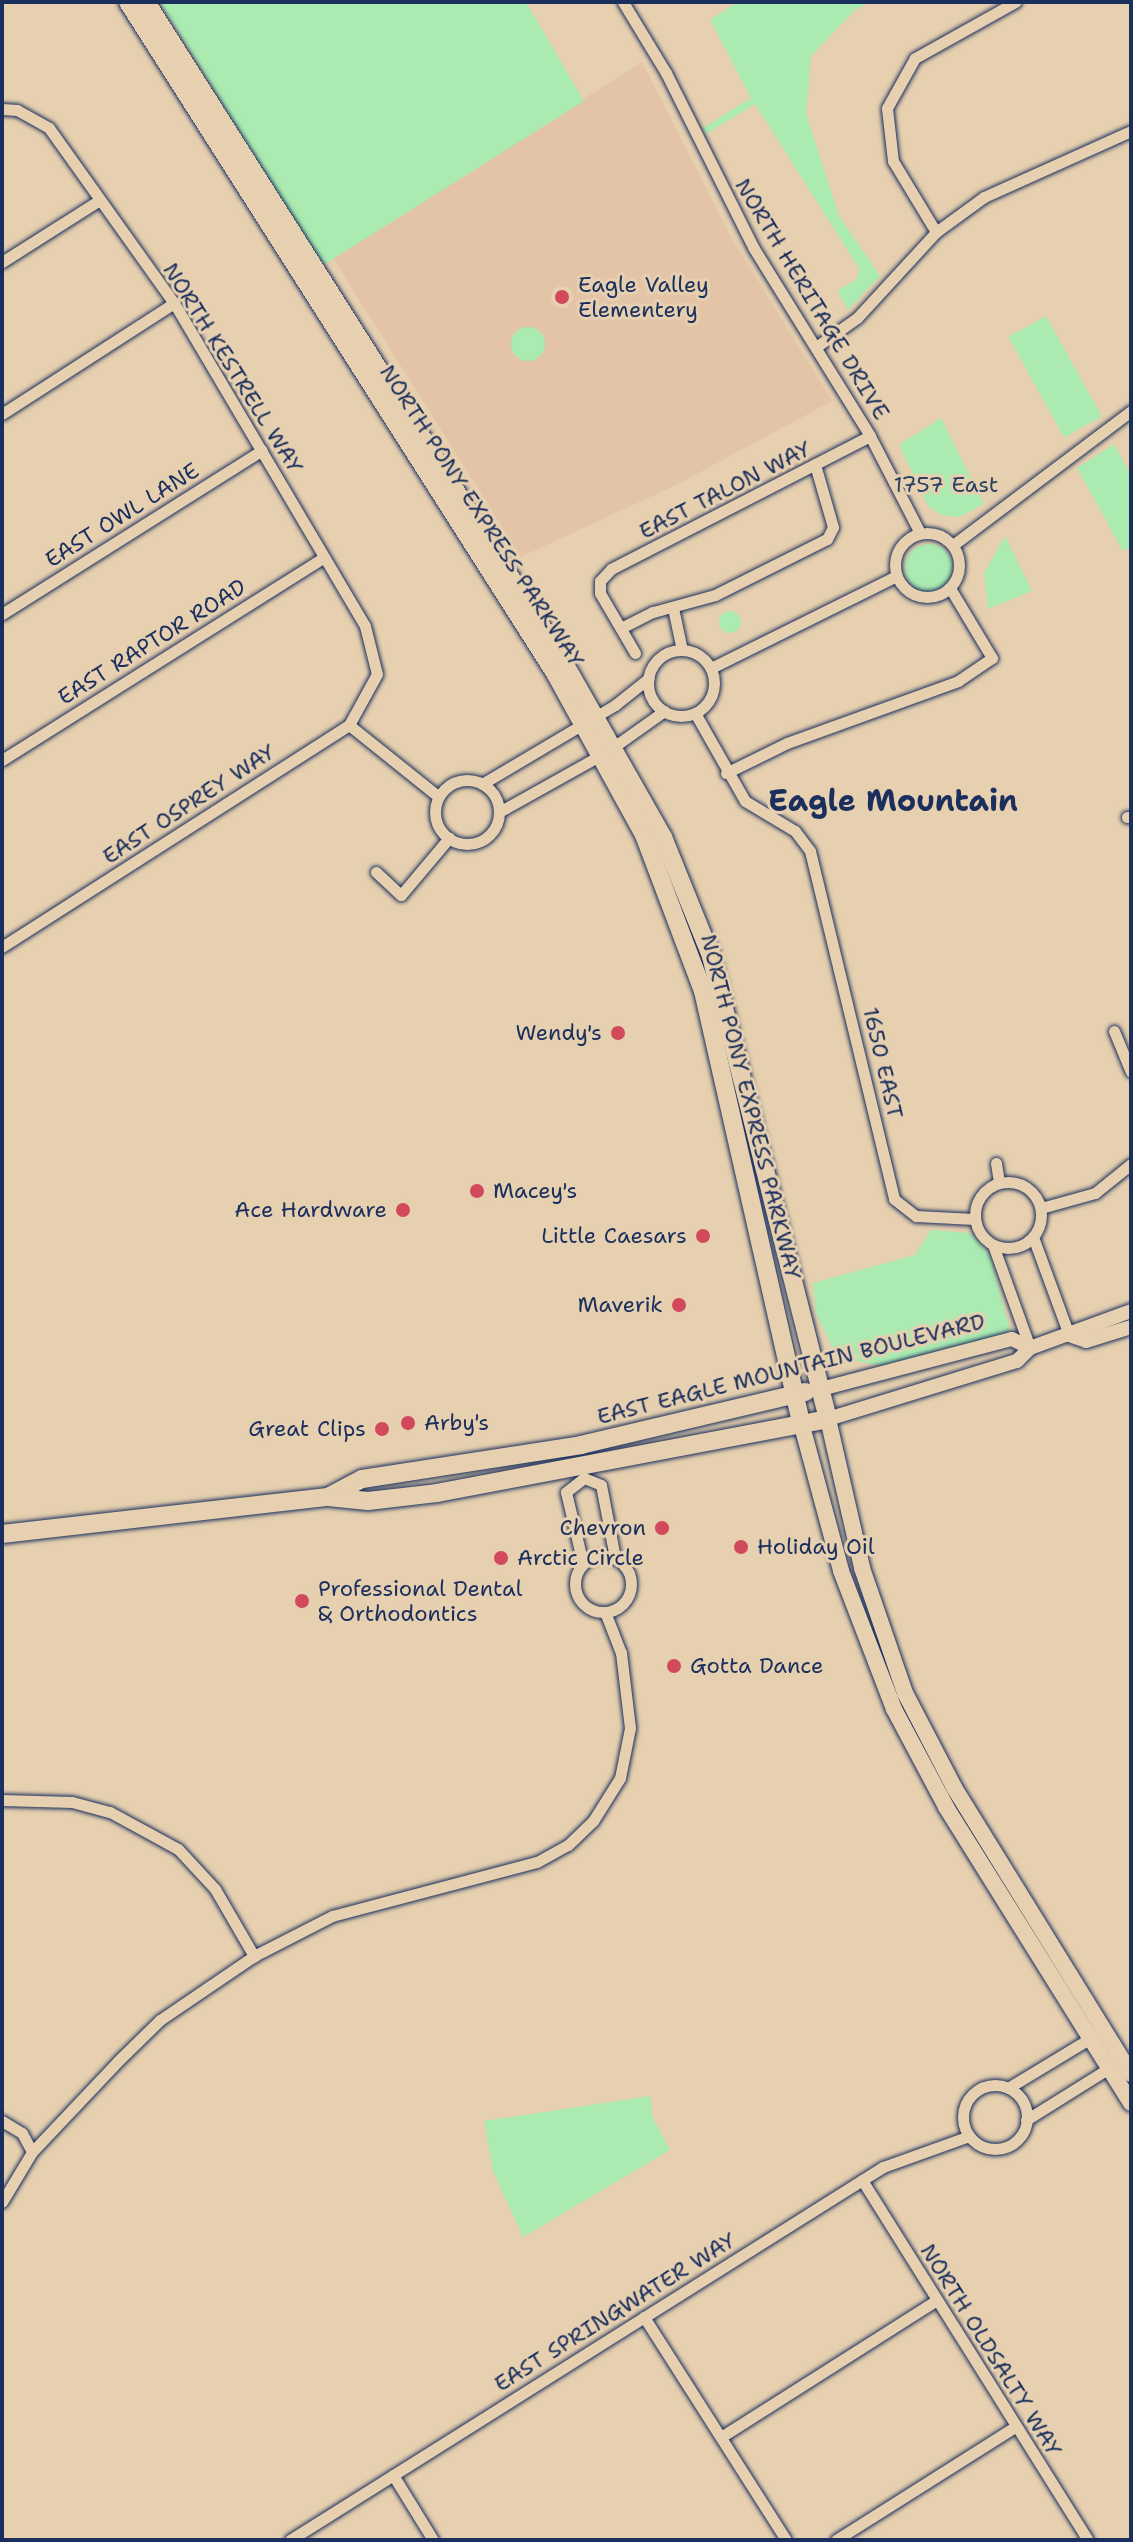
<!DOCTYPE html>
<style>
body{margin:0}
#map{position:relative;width:1133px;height:2542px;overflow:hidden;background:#e6d0af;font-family:"Shantell Sans",sans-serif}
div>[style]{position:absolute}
.built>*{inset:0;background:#e3c4a6}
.green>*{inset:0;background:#abeab1;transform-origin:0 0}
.round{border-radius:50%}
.roads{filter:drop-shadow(0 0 2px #1b2f5e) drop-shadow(0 0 2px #1b2f5e)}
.minor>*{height:11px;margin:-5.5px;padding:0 5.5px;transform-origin:5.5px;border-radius:5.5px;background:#e6d0af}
.minor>.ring{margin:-5.5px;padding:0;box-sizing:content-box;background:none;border:11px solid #e6d0af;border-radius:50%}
.tertiary>*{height:14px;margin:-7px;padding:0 7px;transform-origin:7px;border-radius:7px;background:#e6d0af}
.secondary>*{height:16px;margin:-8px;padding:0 8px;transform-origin:8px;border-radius:8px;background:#e6d0af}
.primary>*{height:18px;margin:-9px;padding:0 9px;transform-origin:9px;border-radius:9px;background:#e6d0af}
.dots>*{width:22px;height:22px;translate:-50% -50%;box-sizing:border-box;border:4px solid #e6d0af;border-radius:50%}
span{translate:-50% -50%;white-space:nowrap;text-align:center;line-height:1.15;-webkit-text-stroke:6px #e6d0af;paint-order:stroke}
.poi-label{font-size:22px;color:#1b2f5e}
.left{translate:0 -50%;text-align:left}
.right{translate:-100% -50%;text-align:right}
.street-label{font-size:22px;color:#1b2f5e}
.park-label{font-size:22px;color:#294266}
.district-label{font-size:30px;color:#1b2f5e;font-weight:700}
.frame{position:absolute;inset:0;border:4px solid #1b2f5e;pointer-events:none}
</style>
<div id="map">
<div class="built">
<div style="clip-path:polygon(642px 62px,731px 237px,832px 401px,678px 484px,521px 557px,333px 258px)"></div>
</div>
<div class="green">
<div style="clip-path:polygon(160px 2px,526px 2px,584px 101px,322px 266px)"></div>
<div style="clip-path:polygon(738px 2px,871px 2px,855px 10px,811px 56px,806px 114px,839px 216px,880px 276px,848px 310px,837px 291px,857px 279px,859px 268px,755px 104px,706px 134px,703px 128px,751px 98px,710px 20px)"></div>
<div style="left:1046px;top:316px;width:115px;height:43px;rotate:61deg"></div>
<div class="round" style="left:511px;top:327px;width:34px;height:34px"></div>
<div style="clip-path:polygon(941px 418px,984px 504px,959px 517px,943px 516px,928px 506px,899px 445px)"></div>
<div style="clip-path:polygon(1114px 444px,1131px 476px,1131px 547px,1123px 551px,1077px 468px)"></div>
<div style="clip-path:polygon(1005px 536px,1032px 591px,988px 609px,984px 573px)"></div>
<div class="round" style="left:905px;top:544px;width:48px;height:48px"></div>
<div class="round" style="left:719px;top:611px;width:22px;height:22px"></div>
<div style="clip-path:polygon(931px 1230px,970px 1233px,979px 1241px,991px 1258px,1011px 1334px,883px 1366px,845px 1359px,832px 1347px,816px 1313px,813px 1283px,915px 1255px)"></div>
<div style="clip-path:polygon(650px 2096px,653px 2118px,670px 2150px,523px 2237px,493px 2171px,484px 2121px)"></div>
</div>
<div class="roads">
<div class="minor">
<div style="left:623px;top:2px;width:83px;rotate:58.8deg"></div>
<div style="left:666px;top:73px;width:195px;rotate:63.4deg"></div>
<div style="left:753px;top:247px;width:222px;rotate:58.2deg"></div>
<div style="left:870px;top:436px;width:109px;rotate:62.7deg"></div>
<div style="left:2px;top:109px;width:15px;rotate:4deg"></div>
<div style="left:17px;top:110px;width:37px;rotate:29deg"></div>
<div style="left:49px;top:128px;width:215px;rotate:54.5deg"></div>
<div style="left:174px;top:303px;width:375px;rotate:59.4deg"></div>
<div style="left:365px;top:626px;width:49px;rotate:76deg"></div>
<div style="left:377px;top:674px;width:58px;rotate:118.8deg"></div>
<div style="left:349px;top:725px;width:412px;rotate:147.4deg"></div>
<div style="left:936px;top:232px;width:83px;rotate:-121.2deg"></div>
<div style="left:893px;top:161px;width:53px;rotate:-96.5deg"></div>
<div style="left:887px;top:108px;width:57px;rotate:-60.8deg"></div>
<div style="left:915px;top:58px;width:115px;rotate:-29.2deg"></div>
<div style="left:2px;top:262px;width:114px;rotate:-32.4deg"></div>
<div style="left:816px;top:347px;width:50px;rotate:-35.3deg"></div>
<div style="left:857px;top:318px;width:117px;rotate:-47.4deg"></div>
<div style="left:936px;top:232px;width:59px;rotate:-36.1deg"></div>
<div style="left:984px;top:197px;width:161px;rotate:-24.2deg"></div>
<div style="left:2px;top:414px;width:205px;rotate:-32.8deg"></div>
<div class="ring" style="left:895px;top:533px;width:53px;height:53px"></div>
<div style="left:953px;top:545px;width:223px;rotate:-37deg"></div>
<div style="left:673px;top:608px;width:43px;rotate:77.9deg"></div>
<div style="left:2px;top:614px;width:307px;rotate:-32.2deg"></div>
<div style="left:621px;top:628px;width:36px;rotate:-27deg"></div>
<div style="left:653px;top:612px;width:64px;rotate:-15.3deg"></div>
<div style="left:715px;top:595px;width:125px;rotate:-26.6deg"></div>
<div style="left:827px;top:539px;width:13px;rotate:-63deg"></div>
<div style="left:833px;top:527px;width:61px;rotate:-106.1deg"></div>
<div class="ring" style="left:648px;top:650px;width:55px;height:55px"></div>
<div style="left:635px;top:653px;width:69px;rotate:-120.3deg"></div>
<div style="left:600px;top:593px;width:12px;rotate:-90deg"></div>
<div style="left:600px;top:581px;width:16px;rotate:-47deg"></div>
<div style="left:611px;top:569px;width:291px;rotate:-27.2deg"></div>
<div style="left:711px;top:668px;width:207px;rotate:-26.4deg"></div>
<div style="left:695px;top:713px;width:101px;rotate:60.4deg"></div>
<div style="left:745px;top:801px;width:58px;rotate:31deg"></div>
<div style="left:795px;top:831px;width:25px;rotate:53deg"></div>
<div style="left:810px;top:851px;width:358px;rotate:76.4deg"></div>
<div style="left:894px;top:1199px;width:28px;rotate:38deg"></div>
<div style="left:916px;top:1216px;width:58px;rotate:3deg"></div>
<div style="left:349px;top:725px;width:115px;rotate:38.7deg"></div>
<div style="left:2px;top:760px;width:379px;rotate:-32.2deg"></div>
<div style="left:726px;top:773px;width:68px;rotate:-26.2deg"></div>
<div style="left:787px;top:743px;width:182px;rotate:-19.9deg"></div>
<div style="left:958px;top:681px;width:41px;rotate:-34.1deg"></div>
<div style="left:992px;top:658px;width:82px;rotate:-121deg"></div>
<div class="ring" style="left:435px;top:780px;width:53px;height:53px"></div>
<div style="left:482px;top:784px;width:155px;rotate:-30.7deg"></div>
<div style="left:615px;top:705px;width:43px;rotate:-38.5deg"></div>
<div style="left:499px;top:812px;width:125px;rotate:-29.2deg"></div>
<div style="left:608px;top:751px;width:69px;rotate:-35.5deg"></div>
<div style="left:1127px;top:817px;width:4px"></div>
<div style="left:376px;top:872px;width:34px;rotate:43deg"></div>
<div style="left:401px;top:895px;width:75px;rotate:-49.9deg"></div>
<div style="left:1114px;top:1031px;width:44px;rotate:67.5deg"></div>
<div style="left:996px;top:1163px;width:19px;rotate:81deg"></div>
<div class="ring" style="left:975px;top:1182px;width:55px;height:55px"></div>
<div style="left:1041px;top:1208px;width:56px;rotate:-15.5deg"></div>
<div style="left:1095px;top:1193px;width:46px;rotate:-38.9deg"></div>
<div style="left:1033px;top:1237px;width:104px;rotate:69.8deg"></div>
<div style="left:993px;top:1245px;width:109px;rotate:70.2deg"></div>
<div style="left:584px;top:1478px;width:18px;rotate:22deg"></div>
<div style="left:601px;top:1485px;width:74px;rotate:79.1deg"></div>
<div class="ring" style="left:575px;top:1556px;width:45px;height:45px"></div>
<div style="left:583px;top:1564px;width:74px;rotate:-103.3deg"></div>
<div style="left:566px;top:1492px;width:23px;rotate:-38deg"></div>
<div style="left:2px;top:1800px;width:70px;rotate:1.6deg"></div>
<div style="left:72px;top:1802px;width:39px;rotate:15deg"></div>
<div style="left:110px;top:1812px;width:77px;rotate:28.6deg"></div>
<div style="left:178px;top:1849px;width:54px;rotate:47.2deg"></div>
<div style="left:215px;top:1889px;width:78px;rotate:59.8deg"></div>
<div class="ring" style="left:963px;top:2085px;width:53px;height:53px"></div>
<div style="left:1008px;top:2088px;width:100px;rotate:-31.2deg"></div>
<div style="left:1026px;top:2120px;width:104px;rotate:-32deg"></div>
<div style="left:2px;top:2121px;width:23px;rotate:31deg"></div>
<div style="left:22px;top:2133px;width:21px;rotate:62deg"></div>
<div style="left:862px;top:2180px;width:425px;rotate:57.9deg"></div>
<div style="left:2px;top:2202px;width:58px;rotate:-59deg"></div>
<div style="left:32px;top:2152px;width:125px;rotate:-46.6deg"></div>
<div style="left:118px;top:2061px;width:59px;rotate:-44.3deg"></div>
<div style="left:160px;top:2020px;width:114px;rotate:-34.2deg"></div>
<div style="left:254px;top:1956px;width:88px;rotate:-27.1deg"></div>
<div style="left:332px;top:1916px;width:212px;rotate:-14.8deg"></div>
<div style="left:537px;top:1862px;width:35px;rotate:-29deg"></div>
<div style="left:568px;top:1845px;width:35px;rotate:-44deg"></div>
<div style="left:593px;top:1821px;width:51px;rotate:-57.9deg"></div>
<div style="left:620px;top:1778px;width:51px;rotate:-78.7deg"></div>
<div style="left:630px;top:1728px;width:76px;rotate:-96.8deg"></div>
<div style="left:621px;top:1653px;width:44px;rotate:-111.3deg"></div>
<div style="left:644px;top:2317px;width:264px;rotate:57.5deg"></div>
<div style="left:721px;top:2437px;width:254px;rotate:-32.4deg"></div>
<div style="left:393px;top:2475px;width:76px;rotate:58.4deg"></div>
<div style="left:290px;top:2540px;width:701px;rotate:-32.17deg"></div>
<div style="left:883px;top:2167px;width:91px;rotate:-19.8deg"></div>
<div style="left:836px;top:2540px;width:213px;rotate:-32.3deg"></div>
</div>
<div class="tertiary">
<div style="left:1069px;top:1335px;width:18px;rotate:19deg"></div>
<div style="left:1086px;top:1341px;width:47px;rotate:-17.3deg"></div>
<div style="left:821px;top:1389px;width:197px;rotate:-14.7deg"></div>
<div style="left:1012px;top:1339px;width:20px;rotate:27deg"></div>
<div style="left:828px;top:1419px;width:198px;rotate:-17.1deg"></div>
<div style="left:1017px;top:1361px;width:18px;rotate:-45deg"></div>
<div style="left:1030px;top:1348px;width:108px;rotate:-20.1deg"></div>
</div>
<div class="secondary">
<div style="left:828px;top:1419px;width:153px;rotate:77.1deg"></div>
<div style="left:862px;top:1568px;width:132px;rotate:71deg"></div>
<div style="left:905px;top:1693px;width:108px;rotate:62.5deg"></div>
<div style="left:955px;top:1789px;width:335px;rotate:58.3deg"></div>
<div style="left:802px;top:1426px;width:150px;rotate:74.9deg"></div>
<div style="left:841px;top:1571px;width:148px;rotate:69deg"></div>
<div style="left:894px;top:1709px;width:111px;rotate:62deg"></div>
<div style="left:946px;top:1807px;width:349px;rotate:58deg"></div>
</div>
<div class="primary">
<div style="left:128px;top:2px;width:795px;rotate:57.53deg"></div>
<div style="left:555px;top:673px;width:185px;rotate:61.2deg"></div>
<div style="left:644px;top:835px;width:167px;rotate:69.3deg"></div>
<div style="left:703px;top:991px;width:446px;rotate:77.2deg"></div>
<div style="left:328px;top:1497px;width:38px;rotate:-28deg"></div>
<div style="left:362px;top:1479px;width:222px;rotate:-8.8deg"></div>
<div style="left:581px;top:1445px;width:231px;rotate:-13.3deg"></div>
<div style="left:2px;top:1534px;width:328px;rotate:-6.5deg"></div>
<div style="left:328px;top:1497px;width:40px;rotate:5.7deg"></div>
<div style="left:368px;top:1501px;width:69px;rotate:-6.6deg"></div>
<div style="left:437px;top:1493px;width:398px;rotate:-10.7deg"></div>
<div style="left:828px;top:1419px;width:478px;rotate:-104.2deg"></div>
<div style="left:711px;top:956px;width:128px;rotate:-112deg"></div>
<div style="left:663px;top:837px;width:210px;rotate:-119.6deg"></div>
<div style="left:559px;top:654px;width:772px;rotate:-122.35deg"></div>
</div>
</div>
<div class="dots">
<div style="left:562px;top:297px;background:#d1495b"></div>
<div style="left:618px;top:1033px;background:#d1495b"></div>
<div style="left:477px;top:1191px;background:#d1495b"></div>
<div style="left:403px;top:1210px;background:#d1495b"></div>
<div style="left:703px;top:1236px;background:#d1495b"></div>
<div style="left:679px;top:1305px;background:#d1495b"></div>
<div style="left:408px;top:1423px;background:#d1495b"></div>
<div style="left:382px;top:1429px;background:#d1495b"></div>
<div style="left:662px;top:1528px;background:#d1495b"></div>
<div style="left:741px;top:1547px;background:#d1495b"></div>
<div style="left:501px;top:1558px;background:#d1495b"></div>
<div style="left:302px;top:1601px;background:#d1495b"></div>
<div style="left:674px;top:1666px;background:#d1495b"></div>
</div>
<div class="poi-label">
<span class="left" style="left:578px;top:297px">Eagle Valley<br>Elementery</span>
<span class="right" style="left:602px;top:1033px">Wendy's</span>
<span class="left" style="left:493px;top:1191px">Macey's</span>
<span class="right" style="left:387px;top:1210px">Ace Hardware</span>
<span class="right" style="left:687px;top:1236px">Little Caesars</span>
<span class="right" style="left:663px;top:1305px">Maverik</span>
<span class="left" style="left:424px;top:1423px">Arby's</span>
<span class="right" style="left:366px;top:1429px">Great Clips</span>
<span class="right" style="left:646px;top:1528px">Chevron</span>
<span class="left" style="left:757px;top:1547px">Holiday Oil</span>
<span class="left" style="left:517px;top:1558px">Arctic Circle</span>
<span class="left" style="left:318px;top:1601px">Professional Dental<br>&amp; Orthodontics</span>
<span class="left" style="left:690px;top:1666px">Gotta Dance</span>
</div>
<div class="street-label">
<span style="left:812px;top:299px;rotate:59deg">NORTH HERITAGE DRIVE</span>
<span style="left:233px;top:368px;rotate:58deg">NORTH KESTRELL WAY</span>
<span style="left:725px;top:490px;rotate:-27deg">EAST TALON WAY</span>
<span style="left:122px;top:515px;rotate:-32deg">EAST OWL LANE</span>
<span style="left:482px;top:516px;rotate:57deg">NORTH PONY EXPRESS PARKWAY</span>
<span style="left:152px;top:642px;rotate:-32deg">EAST RAPTOR ROAD</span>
<span style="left:189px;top:804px;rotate:-33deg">EAST OSPREY WAY</span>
<span style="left:883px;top:1063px;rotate:77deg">1650 EAST</span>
<span style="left:751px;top:1107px;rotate:76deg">NORTH PONY EXPRESS PARKWAY</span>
<span style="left:791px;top:1369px;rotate:-14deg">EAST EAGLE MOUNTAIN BOULEVARD</span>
<span style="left:615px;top:2312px;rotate:-32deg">EAST SPRINGWATER WAY</span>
<span style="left:991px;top:2350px;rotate:58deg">NORTH OLDSALTY WAY</span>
</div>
<div class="park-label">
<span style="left:946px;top:485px">1757 East</span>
</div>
<div class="district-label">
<span style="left:893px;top:801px">Eagle Mountain</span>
</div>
<div class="frame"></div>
</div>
